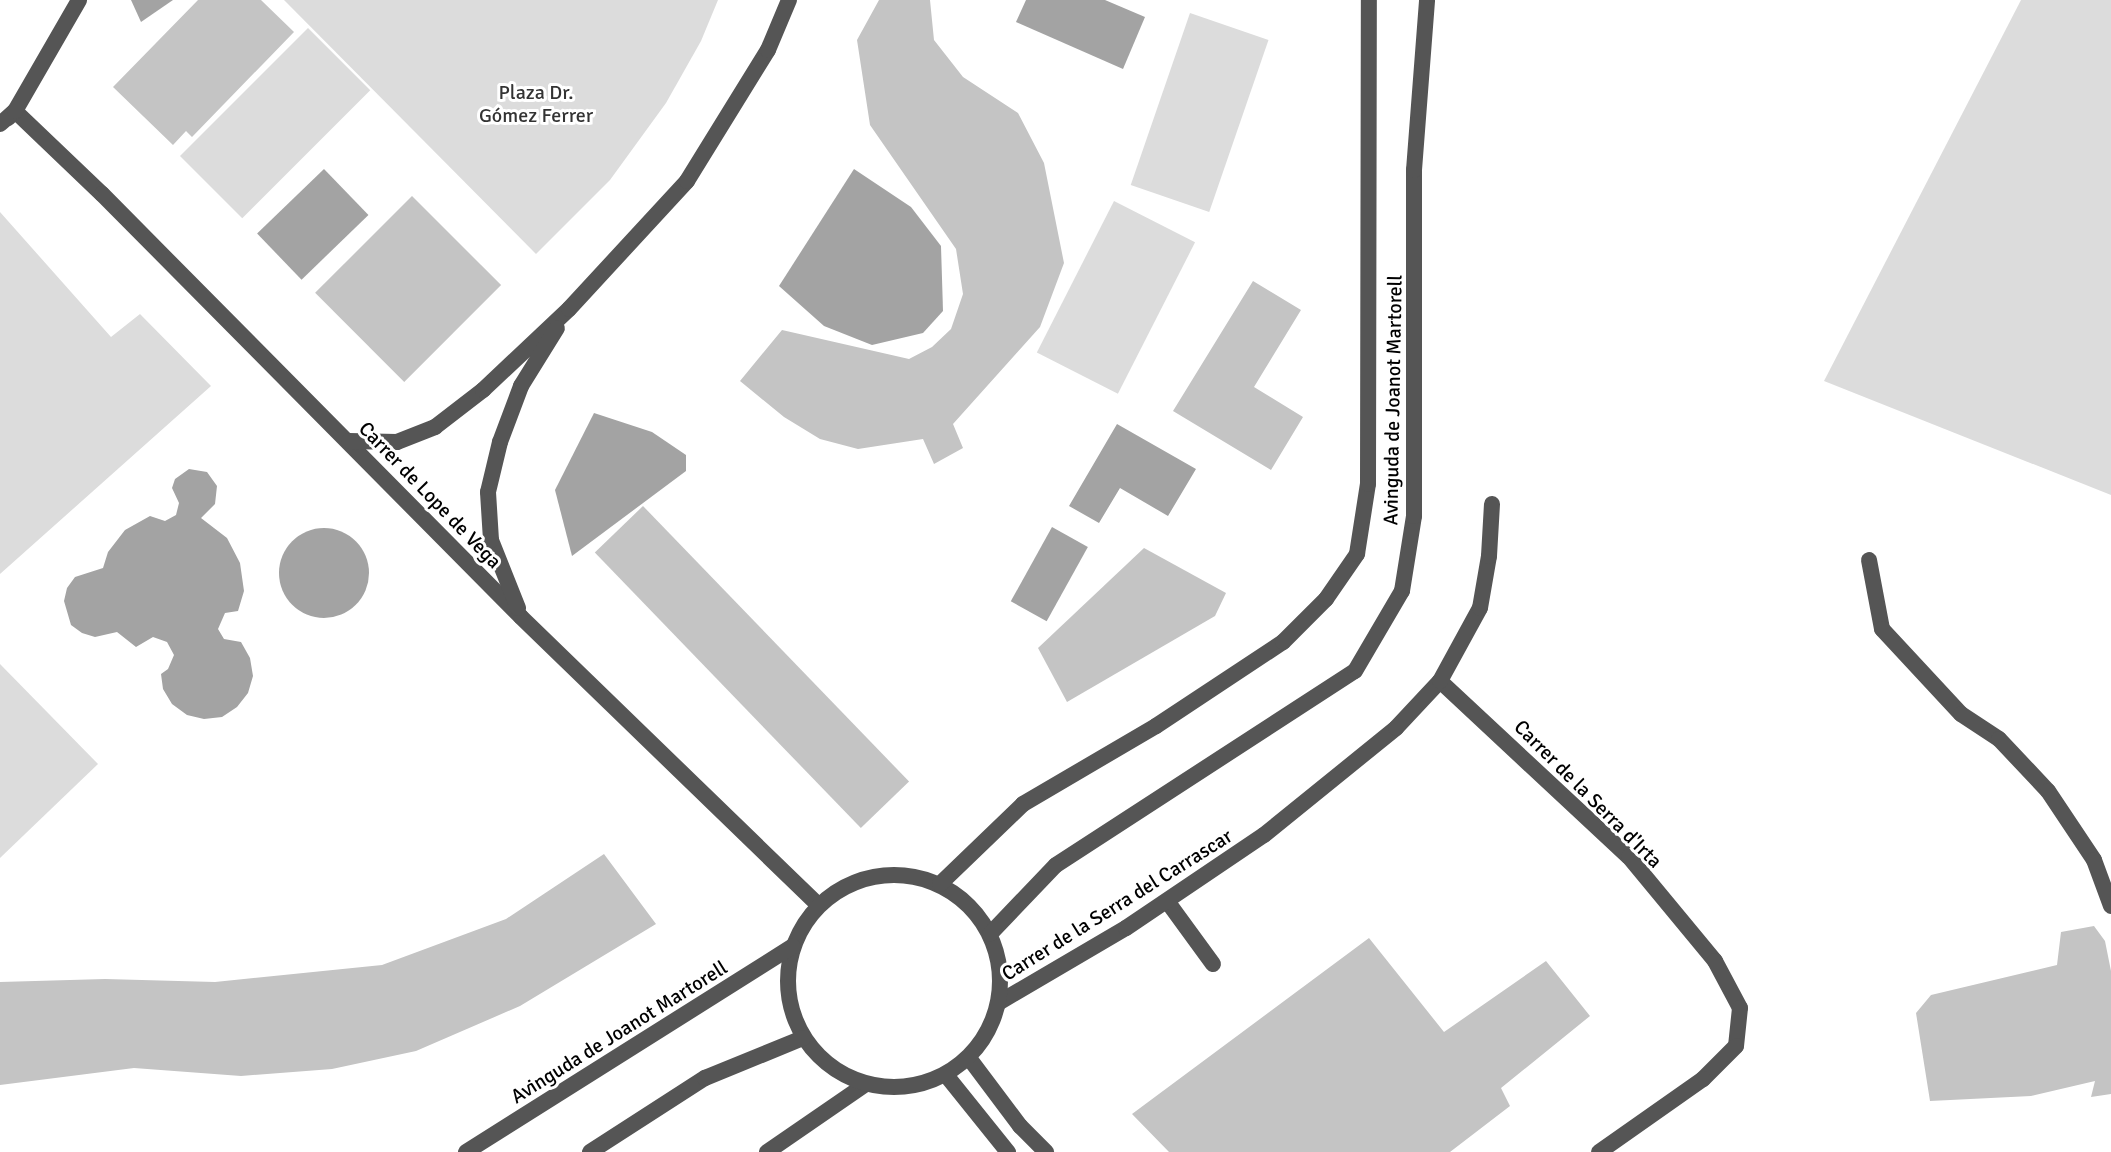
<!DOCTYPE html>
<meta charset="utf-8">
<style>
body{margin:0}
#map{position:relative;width:2111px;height:1152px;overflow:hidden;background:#fff;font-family:Signika,sans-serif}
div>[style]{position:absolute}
.green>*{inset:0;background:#dcdcdc;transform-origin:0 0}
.water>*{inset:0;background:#a3a3a3;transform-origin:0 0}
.round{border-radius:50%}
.building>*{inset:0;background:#c4c4c4;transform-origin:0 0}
.service>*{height:16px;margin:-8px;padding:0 8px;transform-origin:8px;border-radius:8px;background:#555}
.pedestrian>*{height:16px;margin:-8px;padding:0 8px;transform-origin:8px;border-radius:8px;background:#555}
.minor>*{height:16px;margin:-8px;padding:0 8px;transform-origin:8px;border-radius:8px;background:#555}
.tertiary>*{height:16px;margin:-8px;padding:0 8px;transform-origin:8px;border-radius:8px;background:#555}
.tertiary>.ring{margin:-8px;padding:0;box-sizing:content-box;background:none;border:16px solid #555;border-radius:50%}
span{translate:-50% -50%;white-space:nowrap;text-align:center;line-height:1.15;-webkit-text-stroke:6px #fff;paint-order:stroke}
.park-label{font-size:20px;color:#333}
.street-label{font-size:20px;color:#000}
</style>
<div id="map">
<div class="green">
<div style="clip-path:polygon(284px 0,718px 0,701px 41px,666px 103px,610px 180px,536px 254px)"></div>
<div style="clip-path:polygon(2021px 0,2111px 0,2111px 495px,1824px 381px)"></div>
<div style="left:1190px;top:13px;width:83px;height:182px;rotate:19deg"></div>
<div style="left:308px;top:28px;width:88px;height:181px;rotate:45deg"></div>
<div style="left:1114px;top:201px;width:91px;height:170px;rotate:27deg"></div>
<div style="clip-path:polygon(0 212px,111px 337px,140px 314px,211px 386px,0 574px)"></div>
<div style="clip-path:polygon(0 664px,98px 764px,0 858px)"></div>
</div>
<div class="water">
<div style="clip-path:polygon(131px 0,173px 0,141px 22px)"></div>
<div style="clip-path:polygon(1026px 0,1105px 0,1145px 17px,1123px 69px,1016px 22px)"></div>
<div style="left:324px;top:169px;width:64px;height:93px;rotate:46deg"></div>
<div style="clip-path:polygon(854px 169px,911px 207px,941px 246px,943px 311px,923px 333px,872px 345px,824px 326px,779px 286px)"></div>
<div style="clip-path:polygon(594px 413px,652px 432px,686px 455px,686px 471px,572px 556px,555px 490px)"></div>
<div style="clip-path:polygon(1117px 424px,1196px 469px,1168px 516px,1120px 488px,1099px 523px,1069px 506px)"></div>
<div style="clip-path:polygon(189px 469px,207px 472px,217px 486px,215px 504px,201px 518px,227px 538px,240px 563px,244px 591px,238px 611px,225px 613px,218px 629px,224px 639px,241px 642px,250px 658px,253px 676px,248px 693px,237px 707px,222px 717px,204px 719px,187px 715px,172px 704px,163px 689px,161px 674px,168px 669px,174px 655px,167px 642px,153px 637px,136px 647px,117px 632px,95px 637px,82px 633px,71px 625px,64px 601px,67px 588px,75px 577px,103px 568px,108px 552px,125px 530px,150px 516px,165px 521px,176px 515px,179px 503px,172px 488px,175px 479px)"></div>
<div style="left:1052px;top:527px;width:41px;height:85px;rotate:29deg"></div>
<div class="round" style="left:279px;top:528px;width:90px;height:90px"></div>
</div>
<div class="building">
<div style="clip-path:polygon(198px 0,261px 0,294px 32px,192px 137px,186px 131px,173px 145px,113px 87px)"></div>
<div style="clip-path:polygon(879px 0,930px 0,934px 40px,963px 77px,1018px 113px,1044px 163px,1064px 263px,1040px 327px,953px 424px,963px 448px,934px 464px,923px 439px,858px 449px,820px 439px,784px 417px,740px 381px,782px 330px,909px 359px,932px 347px,951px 329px,963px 294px,956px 249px,870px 125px,857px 40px)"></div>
<div style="left:412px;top:196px;width:126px;height:137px;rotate:45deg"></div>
<div style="clip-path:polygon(1253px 281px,1301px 310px,1254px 387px,1303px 417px,1271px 470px,1173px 411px)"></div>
<div style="left:643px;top:506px;width:383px;height:67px;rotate:46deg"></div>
<div style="clip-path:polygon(1144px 548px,1226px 593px,1215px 616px,1067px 702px,1038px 648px)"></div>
<div style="clip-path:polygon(604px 854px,656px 924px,520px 1006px,416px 1051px,332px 1069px,241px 1076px,134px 1068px,0 1085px,0 982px,105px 979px,215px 982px,382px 965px,506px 919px)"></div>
<div style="clip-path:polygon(2094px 926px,2105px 941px,2111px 971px,2111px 1094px,2091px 1097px,2095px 1081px,2031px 1096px,1930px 1101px,1916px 1013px,1931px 995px,2057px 965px,2061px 932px)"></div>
<div style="clip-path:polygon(1369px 938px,1444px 1032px,1546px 961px,1590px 1016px,1501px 1088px,1510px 1106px,1450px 1152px,1169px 1152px,1132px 1114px)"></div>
</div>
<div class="service">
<div style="left:1167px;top:901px;width:78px;rotate:53.9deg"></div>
</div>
<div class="pedestrian">
<div style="left:8px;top:118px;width:10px;rotate:-45deg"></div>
<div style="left:15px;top:111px;width:120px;rotate:43.7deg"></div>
<div style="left:0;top:124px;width:20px;rotate:-41deg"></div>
<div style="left:15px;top:111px;width:128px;rotate:-60deg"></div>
</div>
<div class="minor">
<div style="left:102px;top:194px;width:595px;rotate:45.27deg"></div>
<div style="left:521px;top:617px;width:414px;rotate:44.1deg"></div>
<div style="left:349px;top:441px;width:48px;rotate:1.2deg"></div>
<div style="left:397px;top:442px;width:41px;rotate:-21.5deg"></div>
<div style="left:435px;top:427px;width:61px;rotate:-37.6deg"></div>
<div style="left:483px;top:390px;width:118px;rotate:-43.3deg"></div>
<div style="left:569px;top:309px;width:174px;rotate:-47.3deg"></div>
<div style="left:687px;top:181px;width:154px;rotate:-58.3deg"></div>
<div style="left:768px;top:50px;width:54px;rotate:-67.2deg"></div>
<div style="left:1869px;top:560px;width:70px;rotate:79.3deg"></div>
<div style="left:1882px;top:629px;width:116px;rotate:47.1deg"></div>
<div style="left:1961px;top:714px;width:45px;rotate:33.3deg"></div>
<div style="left:1999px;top:739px;width:71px;rotate:46.7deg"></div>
<div style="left:2048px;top:791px;width:83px;rotate:56.3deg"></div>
<div style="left:2094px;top:860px;width:49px;rotate:69.7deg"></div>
<div style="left:518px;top:608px;width:73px;rotate:-111.7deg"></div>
<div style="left:491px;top:540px;width:48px;rotate:-93.6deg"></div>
<div style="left:488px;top:492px;width:51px;rotate:-76.5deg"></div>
<div style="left:500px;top:442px;width:60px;rotate:-69.4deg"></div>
<div style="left:521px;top:386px;width:68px;rotate:-58.2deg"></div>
<div style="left:1440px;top:681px;width:258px;rotate:43deg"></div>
<div style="left:1629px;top:857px;width:135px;rotate:50.4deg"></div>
<div style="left:1715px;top:961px;width:53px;rotate:62deg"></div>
<div style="left:1740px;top:1008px;width:38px;rotate:96deg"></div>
<div style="left:1736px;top:1046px;width:47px;rotate:135deg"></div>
<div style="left:1703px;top:1079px;width:127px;rotate:144.9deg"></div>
<div style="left:998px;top:1003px;width:148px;rotate:-30.4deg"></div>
<div style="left:1126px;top:928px;width:166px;rotate:-34deg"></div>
<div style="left:1264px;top:835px;width:170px;rotate:-39deg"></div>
<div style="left:1396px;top:728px;width:64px;rotate:-46.9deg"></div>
<div style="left:1440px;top:681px;width:83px;rotate:-61.3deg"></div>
<div style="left:1480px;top:608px;width:53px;rotate:-80.2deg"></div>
<div style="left:1489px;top:556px;width:52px;rotate:-86.7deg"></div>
<div style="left:969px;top:1058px;width:85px;rotate:53.1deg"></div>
<div style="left:1020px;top:1126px;width:37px;rotate:45deg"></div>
<div style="left:946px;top:1075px;width:99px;rotate:51.2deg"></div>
<div style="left:767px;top:1152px;width:120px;rotate:-34.5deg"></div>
</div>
<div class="tertiary">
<div class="ring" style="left:788px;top:875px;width:196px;height:196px"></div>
<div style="left:940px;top:884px;width:115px;rotate:-43.9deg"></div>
<div style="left:1023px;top:804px;width:154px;rotate:-30.4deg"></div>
<div style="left:1156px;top:726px;width:152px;rotate:-33.5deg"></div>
<div style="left:1283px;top:642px;width:61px;rotate:-45deg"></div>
<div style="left:1326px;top:599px;width:55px;rotate:-55.4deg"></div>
<div style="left:1357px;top:554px;width:71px;rotate:-81.1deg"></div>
<div style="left:1368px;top:484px;width:484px;rotate:-89.9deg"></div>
<div style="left:990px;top:934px;width:95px;rotate:-46.3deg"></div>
<div style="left:1056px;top:865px;width:356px;rotate:-33deg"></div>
<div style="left:1355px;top:671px;width:93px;rotate:-59.6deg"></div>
<div style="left:1402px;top:591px;width:76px;rotate:-80.9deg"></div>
<div style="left:1414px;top:516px;width:346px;rotate:-90deg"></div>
<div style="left:1414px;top:170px;width:170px;rotate:-85.6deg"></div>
<div style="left:466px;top:1152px;width:386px;rotate:-32.2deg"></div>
<div style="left:590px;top:1152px;width:137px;rotate:-32.8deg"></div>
<div style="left:705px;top:1078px;width:106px;rotate:-22.2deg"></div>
</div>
<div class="park-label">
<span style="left:536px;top:104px">Plaza Dr.<br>Gómez Ferrer</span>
</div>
<div class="street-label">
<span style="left:1393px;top:400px;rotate:-89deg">Avinguda de Joanot Martorell</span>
<span style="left:430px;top:495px;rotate:46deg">Carrer de Lope de Vega</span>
<span style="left:1588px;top:794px;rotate:45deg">Carrer de la Serra d'Irta</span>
<span style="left:1117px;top:905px;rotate:-32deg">Carrer de la Serra del Carrascar</span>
<span style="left:619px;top:1032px;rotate:-32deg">Avinguda de Joanot Martorell</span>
</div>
</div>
